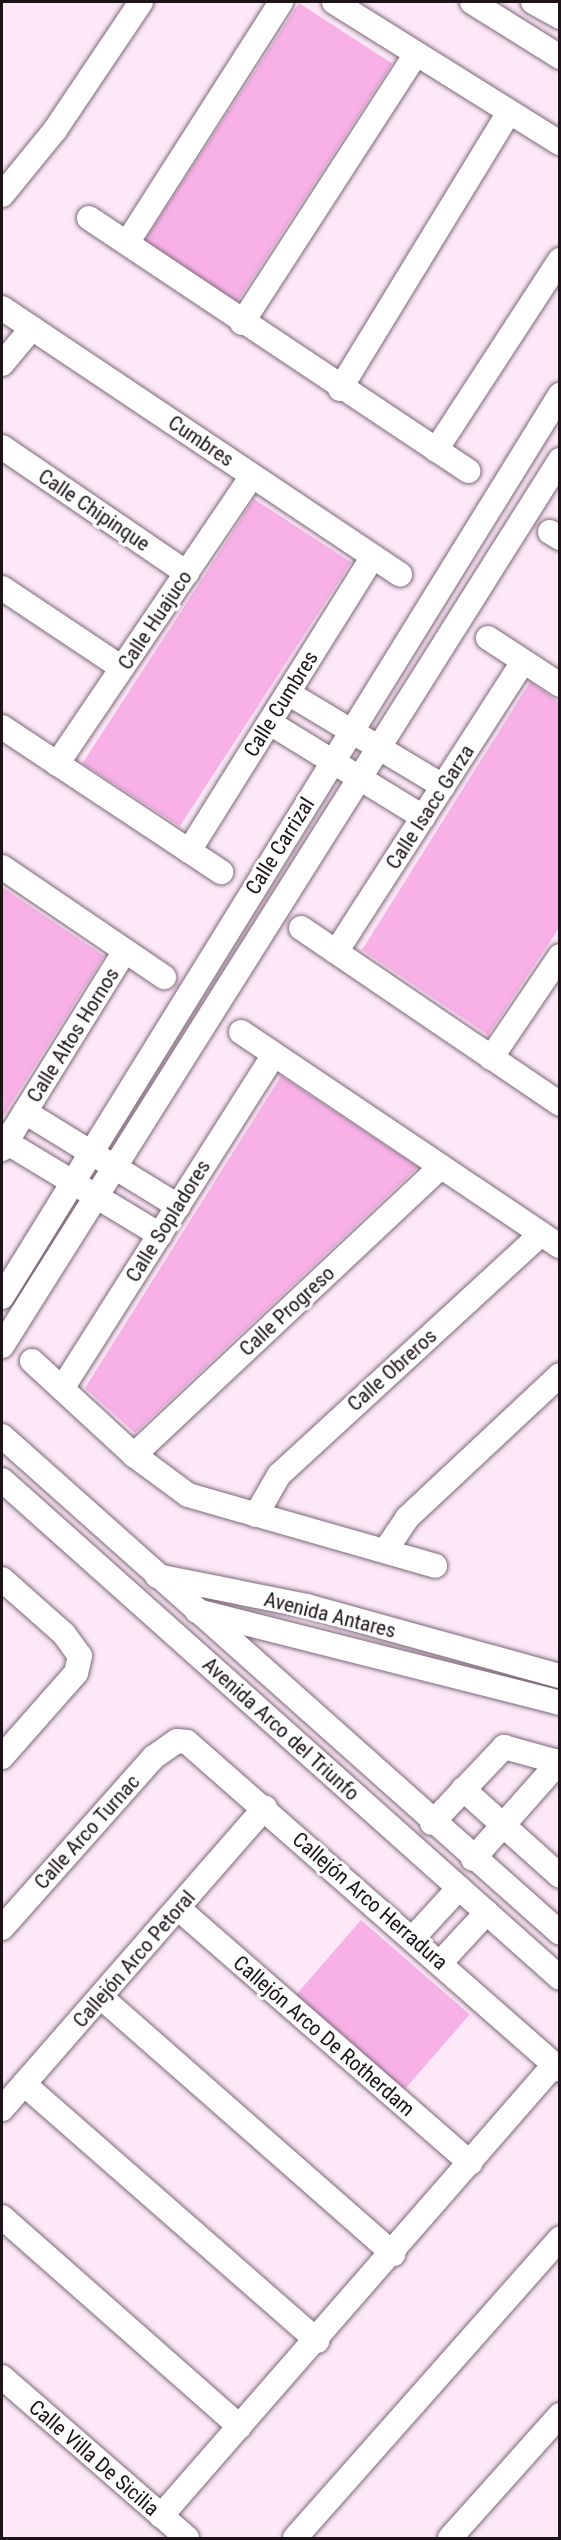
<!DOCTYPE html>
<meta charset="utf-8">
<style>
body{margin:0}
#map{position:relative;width:561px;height:2540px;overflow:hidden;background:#fce8f7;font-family:"Roboto Condensed",sans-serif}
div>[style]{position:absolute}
.green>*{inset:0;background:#f7b1e7;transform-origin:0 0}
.roads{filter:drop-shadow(0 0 2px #7d6777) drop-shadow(0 0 2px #7d6777)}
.minor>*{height:24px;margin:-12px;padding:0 12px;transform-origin:12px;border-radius:12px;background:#fff}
span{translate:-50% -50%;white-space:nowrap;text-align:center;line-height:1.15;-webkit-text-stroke:6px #fff;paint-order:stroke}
.street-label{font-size:21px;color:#1d141a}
.frame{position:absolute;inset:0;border:3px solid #1d141a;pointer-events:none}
</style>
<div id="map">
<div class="green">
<div style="left:299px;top:3px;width:111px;height:286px;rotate:33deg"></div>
<div style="left:254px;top:499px;width:116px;height:315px;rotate:33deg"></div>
<div style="clip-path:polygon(530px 682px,559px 702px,559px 928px,488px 1035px,362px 950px)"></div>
<div style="clip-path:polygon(2px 887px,104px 956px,2px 1118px)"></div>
<div style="clip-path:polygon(281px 1076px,418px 1167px,135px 1433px,85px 1388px)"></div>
<div style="left:361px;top:1920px;width:144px;height:103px;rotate:41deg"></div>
</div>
<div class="roads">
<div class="minor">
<div style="left:334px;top:2px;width:266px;rotate:32deg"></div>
<div style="left:472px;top:2px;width:104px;rotate:32deg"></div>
<div style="left:533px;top:2px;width:31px;rotate:29deg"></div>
<div style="left:2px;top:195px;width:84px;rotate:-50.8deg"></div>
<div style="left:55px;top:130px;width:154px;rotate:-56.1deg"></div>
<div style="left:89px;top:218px;width:456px;rotate:33.7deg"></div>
<div style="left:127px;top:243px;width:286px;rotate:-57.4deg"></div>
<div style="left:2px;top:308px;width:479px;rotate:33.8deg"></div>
<div style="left:242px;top:323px;width:320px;rotate:-57.1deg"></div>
<div style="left:2px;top:364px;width:47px;rotate:-50.2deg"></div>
<div style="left:340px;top:389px;width:324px;rotate:-58.6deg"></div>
<div style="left:2px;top:447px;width:224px;rotate:34.3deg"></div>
<div style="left:436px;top:450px;width:227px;rotate:-56.9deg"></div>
<div style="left:550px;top:532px;width:12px;rotate:31deg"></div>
<div style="left:2px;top:588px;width:144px;rotate:33.7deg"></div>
<div style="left:488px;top:638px;width:86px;rotate:33.1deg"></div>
<div style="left:288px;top:693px;width:181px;rotate:31deg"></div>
<div style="left:270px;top:723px;width:180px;rotate:31.6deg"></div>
<div style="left:2px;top:727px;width:263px;rotate:33.5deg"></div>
<div style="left:57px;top:764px;width:348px;rotate:-55.9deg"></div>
<div style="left:189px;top:851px;width:347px;rotate:-58deg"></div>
<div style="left:2px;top:867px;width:196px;rotate:34.2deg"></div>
<div style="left:301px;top:928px;width:313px;rotate:34.2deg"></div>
<div style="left:336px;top:952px;width:345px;rotate:-57.2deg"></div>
<div style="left:241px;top:1032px;width:384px;rotate:33.9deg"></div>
<div style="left:491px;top:1058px;width:123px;rotate:-55.9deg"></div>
<div style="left:25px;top:1112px;width:180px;rotate:31.6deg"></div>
<div style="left:6px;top:1142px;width:180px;rotate:31.1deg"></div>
<div style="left:2px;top:1149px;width:233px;rotate:-58.2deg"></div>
<div style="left:2px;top:1297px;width:1061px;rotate:-58.26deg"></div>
<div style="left:2px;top:1346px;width:1047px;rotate:-57.8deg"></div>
<div style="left:32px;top:1361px;width:139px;rotate:42.7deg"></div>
<div style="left:134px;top:1455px;width:67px;rotate:36.5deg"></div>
<div style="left:188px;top:1495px;width:257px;rotate:16deg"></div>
<div style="left:63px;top:1387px;width:393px;rotate:-57.6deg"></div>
<div style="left:2px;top:1436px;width:747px;rotate:41.69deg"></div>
<div style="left:134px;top:1455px;width:421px;rotate:-43.2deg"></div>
<div style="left:2px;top:1480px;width:748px;rotate:41.75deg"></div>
<div style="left:256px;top:1515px;width:46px;rotate:-60.1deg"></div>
<div style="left:279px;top:1475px;width:356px;rotate:-42.6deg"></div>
<div style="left:385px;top:1551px;width:40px;rotate:-56deg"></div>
<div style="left:407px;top:1518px;width:209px;rotate:-43.1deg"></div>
<div style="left:157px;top:1576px;width:153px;rotate:11.3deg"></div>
<div style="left:307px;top:1606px;width:263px;rotate:15.5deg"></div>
<div style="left:2px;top:1579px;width:83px;rotate:41.6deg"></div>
<div style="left:64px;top:1634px;width:27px;rotate:54deg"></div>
<div style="left:80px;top:1656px;width:17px;rotate:103deg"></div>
<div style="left:76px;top:1673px;width:112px;rotate:131.4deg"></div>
<div style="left:197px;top:1611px;width:374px;rotate:14.2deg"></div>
<div style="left:463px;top:1789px;width:130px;rotate:41.9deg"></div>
<div style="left:432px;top:1823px;width:105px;rotate:-46.5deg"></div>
<div style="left:504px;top:1747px;width:56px;rotate:15.5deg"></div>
<div style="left:473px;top:1859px;width:131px;rotate:-48.4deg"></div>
<div style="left:178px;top:1908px;width:388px;rotate:41.1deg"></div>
<div style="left:2px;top:1928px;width:229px;rotate:-48.4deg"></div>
<div style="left:154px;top:1757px;width:28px;rotate:-35deg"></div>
<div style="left:177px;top:1741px;width:10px;rotate:6deg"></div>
<div style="left:187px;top:1742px;width:497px;rotate:41.3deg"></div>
<div style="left:413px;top:1938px;width:68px;rotate:-47.4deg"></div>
<div style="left:440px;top:1963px;width:69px;rotate:-47.3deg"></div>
<div style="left:102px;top:1998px;width:388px;rotate:41.3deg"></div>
<div style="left:24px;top:2084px;width:390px;rotate:41.2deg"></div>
<div style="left:2px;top:2109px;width:400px;rotate:-48.9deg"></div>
<div style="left:2px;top:2217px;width:317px;rotate:41.4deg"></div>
<div style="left:2px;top:2377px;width:245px;rotate:41deg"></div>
<div style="left:161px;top:2516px;width:598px;rotate:-48.93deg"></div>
<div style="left:295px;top:2538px;width:400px;rotate:-48.5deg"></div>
<div style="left:450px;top:2538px;width:165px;rotate:-48.2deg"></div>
</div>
</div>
<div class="street-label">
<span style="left:201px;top:441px;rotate:34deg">Cumbres</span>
<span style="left:94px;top:510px;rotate:34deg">Calle Chipinque</span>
<span style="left:155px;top:620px;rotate:-56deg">Calle Huajuco</span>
<span style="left:281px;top:704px;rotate:-58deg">Calle Cumbres</span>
<span style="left:430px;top:807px;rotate:-57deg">Calle Isacc Garza</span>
<span style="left:280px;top:846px;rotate:-58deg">Calle Carrizal</span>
<span style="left:73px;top:1035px;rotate:-58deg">Calle Altos Hornos</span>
<span style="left:168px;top:1221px;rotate:-58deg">Calle Sopladores</span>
<span style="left:287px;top:1311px;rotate:-43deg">Calle Progreso</span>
<span style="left:392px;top:1370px;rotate:-42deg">Calle Obreros</span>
<span style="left:330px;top:1615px;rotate:14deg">Avenida Antares</span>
<span style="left:281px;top:1729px;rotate:42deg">Avenida Arco del Triunfo</span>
<span style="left:87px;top:1832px;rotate:-48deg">Calle Arco Turnac</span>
<span style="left:370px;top:1901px;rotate:41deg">Callejón Arco Herradura</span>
<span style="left:134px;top:1959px;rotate:-49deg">Callejón Arco Petoral</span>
<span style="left:324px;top:2036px;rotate:41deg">Callejón Arco De Rotherdam</span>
<span style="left:94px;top:2458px;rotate:41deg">Calle Villa De Sicilia</span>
</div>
<div class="frame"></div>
</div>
